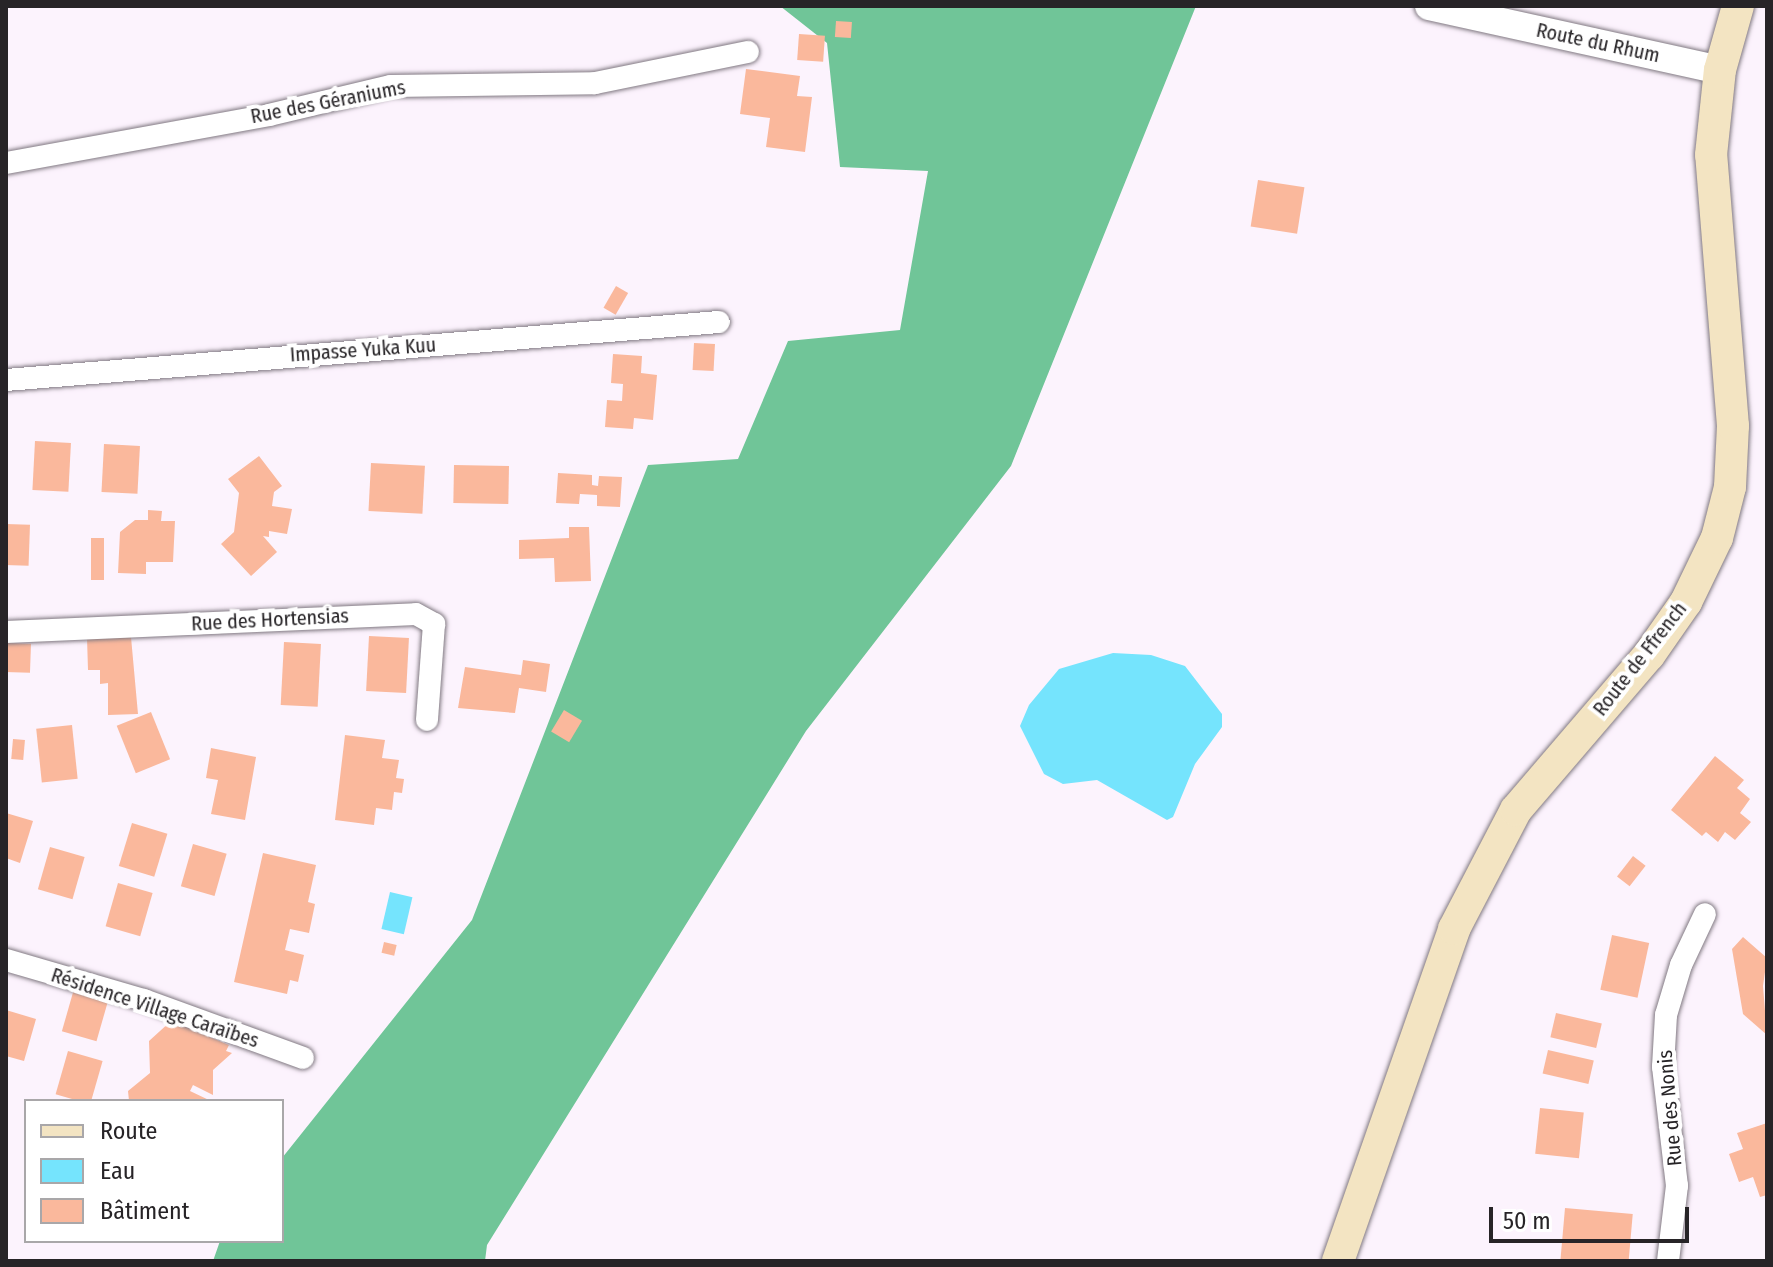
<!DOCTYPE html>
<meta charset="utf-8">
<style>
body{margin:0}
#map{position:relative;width:1773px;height:1267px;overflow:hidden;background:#fcf3fd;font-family:"Fira Sans Condensed",sans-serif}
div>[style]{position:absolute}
.forest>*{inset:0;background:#70c598}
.water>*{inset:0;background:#75e4fd;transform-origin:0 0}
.building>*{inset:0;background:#fab89c;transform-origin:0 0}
.roads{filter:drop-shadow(0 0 2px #817982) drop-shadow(0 0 2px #817982)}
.minor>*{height:22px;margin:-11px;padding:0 11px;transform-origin:11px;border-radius:11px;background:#fff}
.tertiary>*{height:28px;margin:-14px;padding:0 14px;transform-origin:14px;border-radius:14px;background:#fff}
.secondary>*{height:32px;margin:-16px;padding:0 16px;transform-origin:16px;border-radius:16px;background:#f3e4c2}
span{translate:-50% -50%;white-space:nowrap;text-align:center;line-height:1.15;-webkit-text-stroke:8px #fff;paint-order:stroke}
.street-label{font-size:20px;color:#272427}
.frame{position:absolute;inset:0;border:8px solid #272427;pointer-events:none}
.legend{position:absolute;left:24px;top:1099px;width:260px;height:144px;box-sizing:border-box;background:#fff;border:2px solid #a9a7a9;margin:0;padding:10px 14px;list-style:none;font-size:24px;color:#272427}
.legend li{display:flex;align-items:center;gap:16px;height:40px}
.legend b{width:40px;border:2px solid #a9a7a9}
.scale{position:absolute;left:1489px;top:1207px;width:200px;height:36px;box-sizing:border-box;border:4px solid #272427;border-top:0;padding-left:10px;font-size:24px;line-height:28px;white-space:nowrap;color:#272427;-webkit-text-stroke:6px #fff;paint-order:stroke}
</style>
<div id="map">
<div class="forest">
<div style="clip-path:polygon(780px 6px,1196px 6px,1011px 466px,806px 731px,487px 1245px,485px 1261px,213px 1261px,220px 1241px,282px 1241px,282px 1158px,472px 920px,648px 465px,738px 459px,788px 341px,900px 330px,928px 171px,840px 167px,827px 43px)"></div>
</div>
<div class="water">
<div style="clip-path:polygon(1113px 653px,1151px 655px,1185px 666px,1222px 714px,1222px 727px,1195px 764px,1173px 817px,1167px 820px,1097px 780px,1063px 784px,1044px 774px,1020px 726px,1029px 705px,1059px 669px)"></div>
<div style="left:390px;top:892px;width:23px;height:38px;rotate:13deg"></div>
</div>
<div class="building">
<div style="left:836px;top:21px;width:16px;height:16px;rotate:4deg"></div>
<div style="left:799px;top:34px;width:26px;height:26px;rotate:4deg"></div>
<div style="clip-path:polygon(746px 69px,800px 76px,797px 96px,812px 97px,805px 152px,766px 147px,770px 118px,740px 114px)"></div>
<div style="left:1258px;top:180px;width:47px;height:47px;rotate:9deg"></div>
<div style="left:616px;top:286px;width:14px;height:25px;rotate:30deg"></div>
<div style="left:694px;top:343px;width:21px;height:27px;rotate:3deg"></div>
<div style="clip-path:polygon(613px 354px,642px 356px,641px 373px,657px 375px,653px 420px,634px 418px,633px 429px,605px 427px,607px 400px,622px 401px,623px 384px,611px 383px)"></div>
<div style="left:35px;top:441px;width:36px;height:49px;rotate:3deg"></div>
<div style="left:104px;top:444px;width:36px;height:48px;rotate:3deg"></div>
<div style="clip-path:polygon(259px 456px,282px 486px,274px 492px,272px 506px,292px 509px,287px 534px,269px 531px,269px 537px,263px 536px,277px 552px,251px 576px,221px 544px,234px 532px,239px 493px,228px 479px)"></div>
<div style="left:371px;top:463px;width:54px;height:48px;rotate:3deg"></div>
<div style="left:454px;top:465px;width:55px;height:38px;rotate:1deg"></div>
<div style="clip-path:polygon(558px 473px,592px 475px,592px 485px,598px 486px,599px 476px,622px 477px,620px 507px,597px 506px,597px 495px,580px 494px,579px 504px,556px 503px)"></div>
<div style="clip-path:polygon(148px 510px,162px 511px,161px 521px,175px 521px,173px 562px,146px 562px,146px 574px,118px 573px,120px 532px,135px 520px,148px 520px)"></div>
<div style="left:6px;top:524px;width:24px;height:41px;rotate:2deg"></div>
<div style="clip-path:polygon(569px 527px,589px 527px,591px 581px,555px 582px,554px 558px,519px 559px,519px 540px,569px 538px)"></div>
<div style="left:91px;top:538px;width:13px;height:42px"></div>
<div style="left:369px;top:636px;width:40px;height:55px;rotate:3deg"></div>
<div style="clip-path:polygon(131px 637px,138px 714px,108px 715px,108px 683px,100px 684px,100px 670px,88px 670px,87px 638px)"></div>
<div style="left:284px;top:642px;width:37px;height:63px;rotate:3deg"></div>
<div style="left:6px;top:643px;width:25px;height:29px;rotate:2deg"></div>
<div style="clip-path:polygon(523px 660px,550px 664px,546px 692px,519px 688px,515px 713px,458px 708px,465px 667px,521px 675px)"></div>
<div style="left:564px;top:710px;width:21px;height:25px;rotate:31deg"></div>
<div style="left:151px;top:712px;width:51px;height:37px;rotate:68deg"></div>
<div style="left:72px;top:725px;width:54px;height:36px;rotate:84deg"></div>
<div style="clip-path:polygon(345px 735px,385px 740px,382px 758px,399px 760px,396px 778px,404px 779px,402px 793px,394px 792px,392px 810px,376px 808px,374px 825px,335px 820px)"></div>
<div style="left:13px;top:739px;width:12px;height:20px;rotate:5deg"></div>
<div style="clip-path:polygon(211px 748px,256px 757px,245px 820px,211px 814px,218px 780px,206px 778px)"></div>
<div style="clip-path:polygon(1715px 756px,1744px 780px,1737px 788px,1750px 799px,1740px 813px,1751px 822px,1735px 840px,1725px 832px,1718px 842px,1706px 832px,1702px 836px,1671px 810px)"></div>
<div style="clip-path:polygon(6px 813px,33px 821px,20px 863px,6px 858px)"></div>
<div style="left:132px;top:823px;width:37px;height:45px;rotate:17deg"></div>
<div style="left:193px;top:844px;width:35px;height:44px;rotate:16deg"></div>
<div style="left:50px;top:847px;width:36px;height:44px;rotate:16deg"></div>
<div style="clip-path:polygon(263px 853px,316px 865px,308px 902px,315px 904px,309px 933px,290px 929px,285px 950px,304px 955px,298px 982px,290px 980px,287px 994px,234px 982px)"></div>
<div style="left:1633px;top:856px;width:16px;height:26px;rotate:38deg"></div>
<div style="left:118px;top:883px;width:36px;height:45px;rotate:16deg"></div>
<div style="left:1612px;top:935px;width:38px;height:56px;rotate:12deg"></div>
<div style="clip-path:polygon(1743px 937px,1767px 958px,1763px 986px,1767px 1035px,1743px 1014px,1732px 949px)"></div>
<div style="left:384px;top:942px;width:13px;height:11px;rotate:13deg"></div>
<div style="left:74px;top:989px;width:36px;height:44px;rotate:16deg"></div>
<div style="clip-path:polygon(6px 1010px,36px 1019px,24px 1061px,6px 1056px)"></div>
<div style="left:1556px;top:1013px;width:47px;height:25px;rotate:13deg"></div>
<div style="clip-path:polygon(171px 1021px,229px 1045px,226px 1051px,232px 1053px,213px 1070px,213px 1095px,193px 1085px,190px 1091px,211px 1101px,129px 1101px,128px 1091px,150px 1073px,149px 1041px)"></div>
<div style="left:1548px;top:1050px;width:47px;height:24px;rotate:13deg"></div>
<div style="left:68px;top:1051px;width:36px;height:45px;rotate:16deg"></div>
<div style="left:1540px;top:1108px;width:44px;height:46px;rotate:6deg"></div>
<div style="clip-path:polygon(1767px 1123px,1767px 1195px,1760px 1197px,1753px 1177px,1739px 1182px,1729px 1154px,1743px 1149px,1737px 1133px)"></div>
<div style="left:1565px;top:1208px;width:68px;height:53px;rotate:5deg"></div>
</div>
<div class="roads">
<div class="minor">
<div style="left:6px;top:163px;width:267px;rotate:-10.3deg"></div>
<div style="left:269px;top:115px;width:125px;rotate:-13.4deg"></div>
<div style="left:391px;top:86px;width:204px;rotate:-0.8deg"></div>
<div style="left:595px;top:83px;width:156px;rotate:-11.5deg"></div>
<div style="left:6px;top:380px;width:715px;rotate:-4.65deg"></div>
<div style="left:6px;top:632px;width:410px;rotate:-2.5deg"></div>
<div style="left:416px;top:614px;width:21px;rotate:29deg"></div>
<div style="left:434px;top:624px;width:96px;rotate:94.2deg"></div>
<div style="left:6px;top:960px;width:144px;rotate:16.2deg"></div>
<div style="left:144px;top:1000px;width:169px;rotate:20deg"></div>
<div style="left:1668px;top:1261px;width:76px;rotate:-83.2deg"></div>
<div style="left:1677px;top:1186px;width:120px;rotate:-96.7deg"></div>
<div style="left:1663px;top:1067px;width:52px;rotate:-86.7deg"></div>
<div style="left:1666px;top:1015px;width:52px;rotate:-73.3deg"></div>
<div style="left:1681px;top:965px;width:56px;rotate:-64.8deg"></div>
</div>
<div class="tertiary">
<div style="left:1429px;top:6px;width:298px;rotate:12.4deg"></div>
</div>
<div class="secondary">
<div style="left:1338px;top:1261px;width:352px;rotate:-70.7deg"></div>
<div style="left:1454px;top:929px;width:134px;rotate:-62.5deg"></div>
<div style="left:1516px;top:810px;width:204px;rotate:-49.4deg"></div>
<div style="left:1649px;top:655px;width:65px;rotate:-55.1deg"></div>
<div style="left:1686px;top:602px;width:71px;rotate:-64.2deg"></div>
<div style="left:1717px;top:538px;width:53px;rotate:-75.7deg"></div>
<div style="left:1730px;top:487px;width:61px;rotate:-87.2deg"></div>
<div style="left:1733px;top:426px;width:272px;rotate:-94.6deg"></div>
<div style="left:1711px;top:155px;width:85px;rotate:-84deg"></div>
<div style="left:1720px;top:70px;width:66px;rotate:-74.3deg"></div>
</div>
</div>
<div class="street-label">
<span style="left:1598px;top:43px;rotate:12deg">Route du Rhum</span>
<span style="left:328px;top:102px;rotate:-11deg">Rue des Géraniums</span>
<span style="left:363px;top:350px;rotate:-4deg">Impasse Yuka Kuu</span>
<span style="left:270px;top:620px;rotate:-3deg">Rue des Hortensias</span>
<span style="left:1640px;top:659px;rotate:-52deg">Route de Ffrench</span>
<span style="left:155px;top:1008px;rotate:18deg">Résidence Village Caraïbes</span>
<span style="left:1670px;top:1108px;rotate:-95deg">Rue des Nonis</span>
</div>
<div class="frame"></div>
<ul class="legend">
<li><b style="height:10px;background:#f3e4c2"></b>Route</li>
<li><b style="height:22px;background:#75e4fd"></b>Eau</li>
<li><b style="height:22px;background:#fab89c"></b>Bâtiment</li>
</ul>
<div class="scale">50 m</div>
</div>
